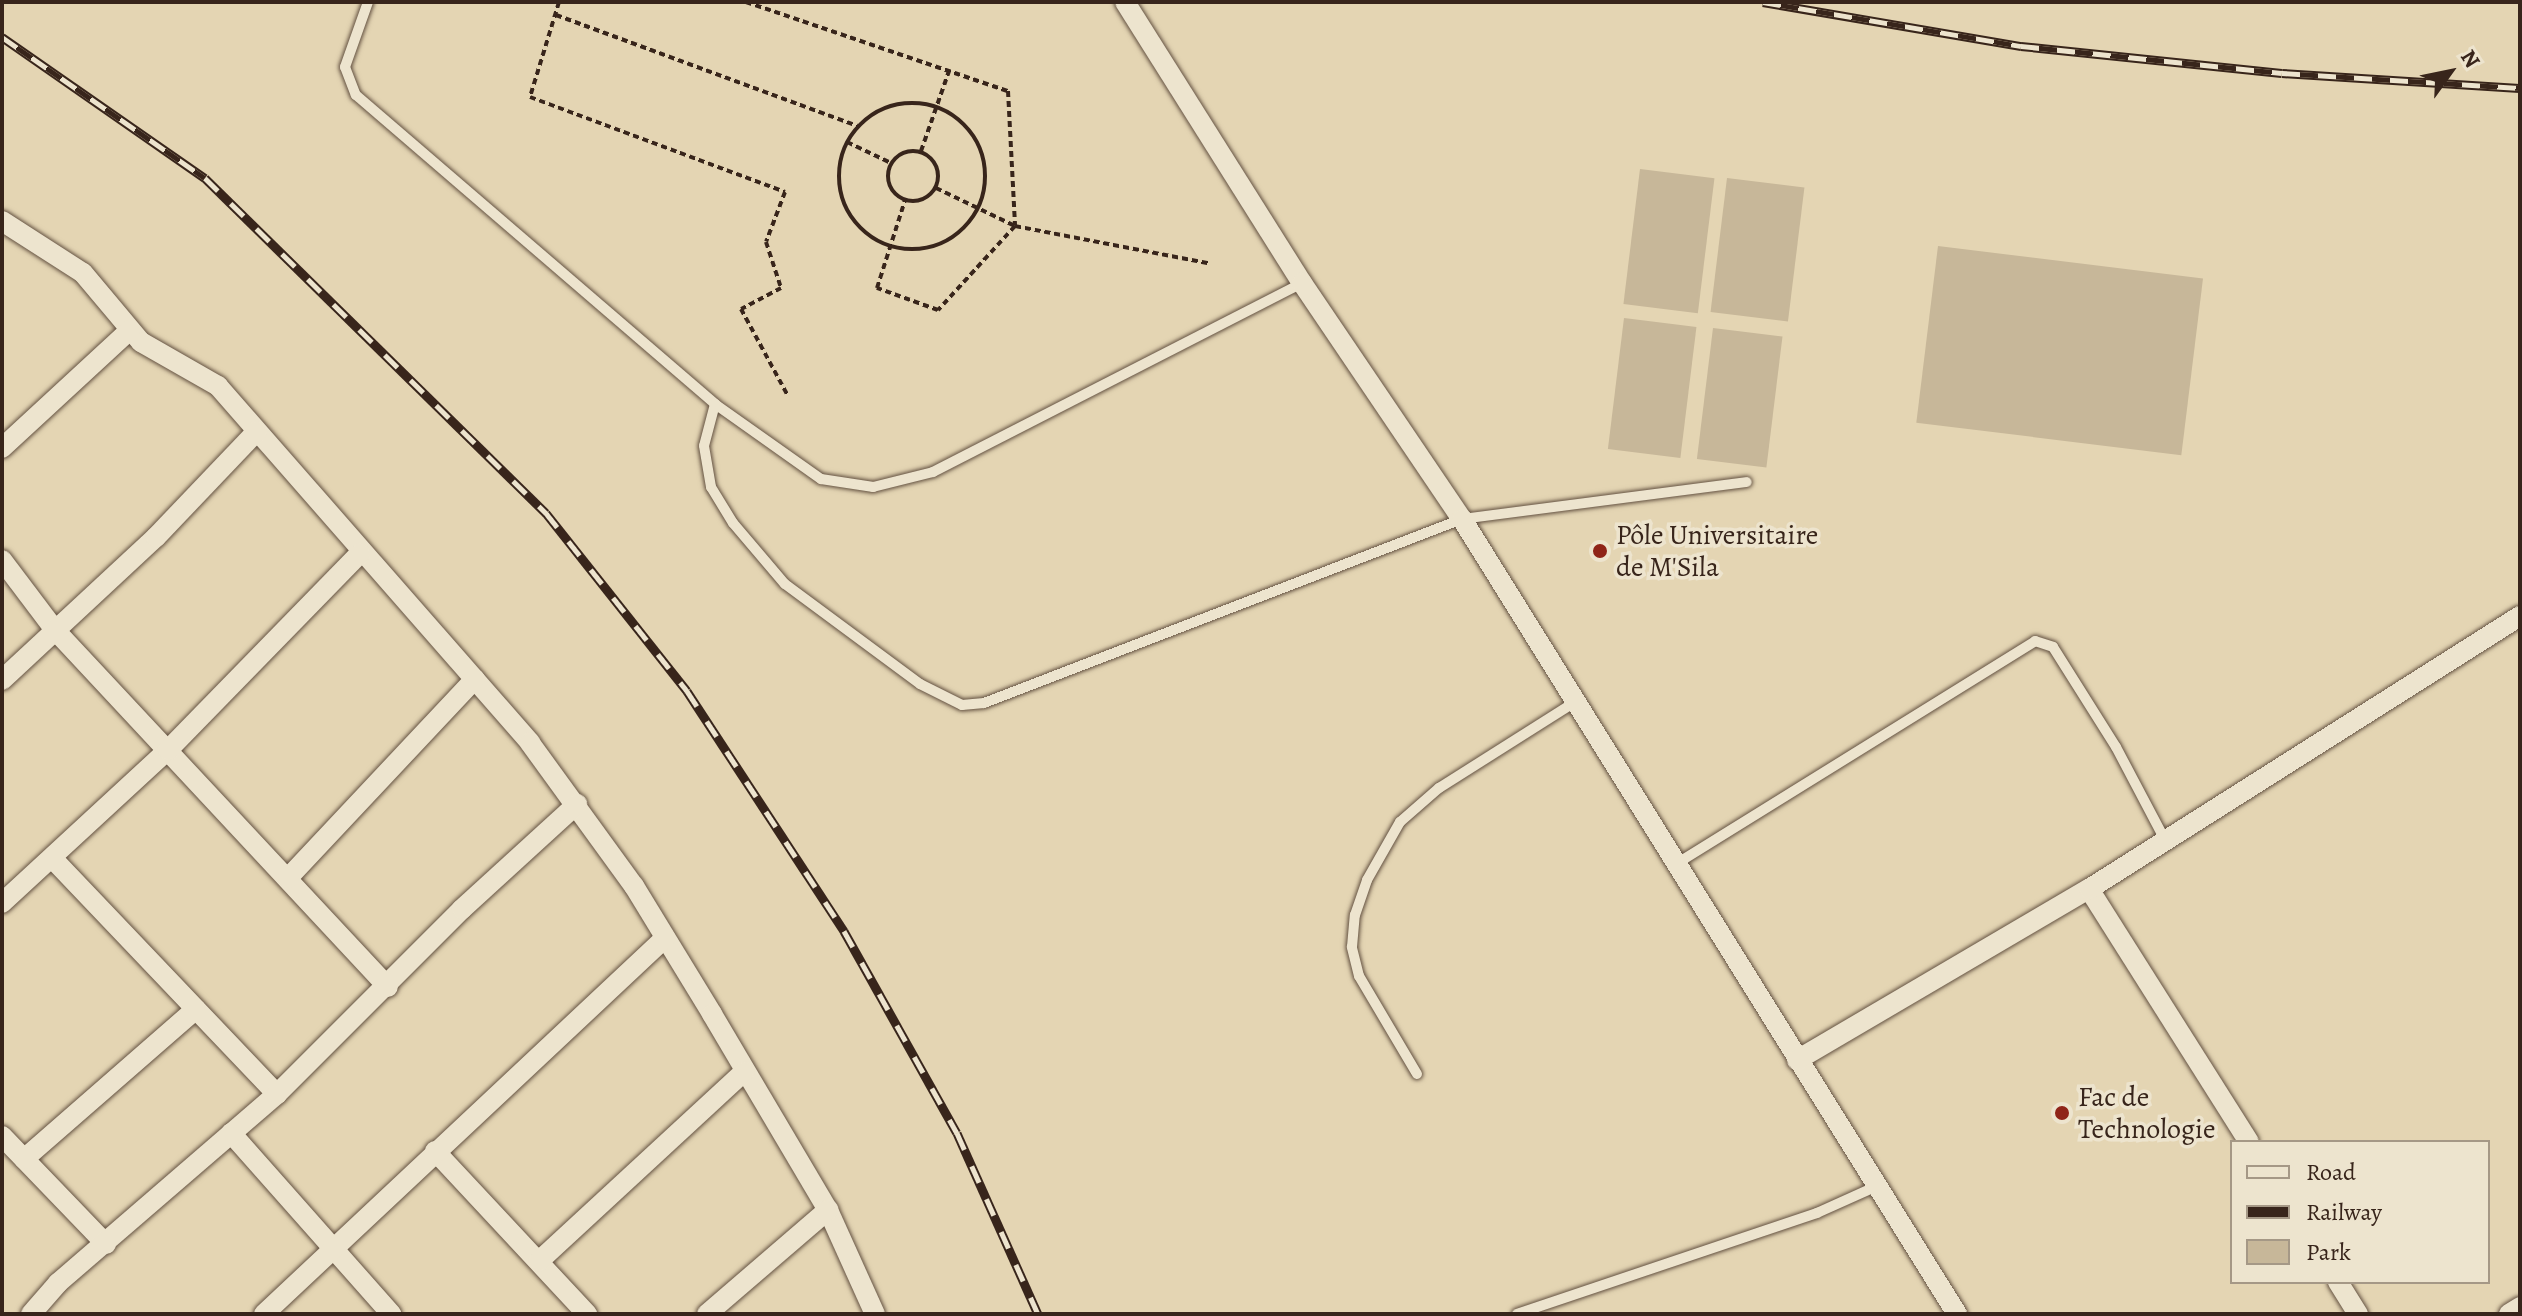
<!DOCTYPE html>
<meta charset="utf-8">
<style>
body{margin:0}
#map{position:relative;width:2522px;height:1316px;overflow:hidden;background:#e4d5b3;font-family:Alegreya,serif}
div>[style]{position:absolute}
.green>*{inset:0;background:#c7b799;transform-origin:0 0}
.path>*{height:4px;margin-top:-2px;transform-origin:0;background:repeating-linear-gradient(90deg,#38251b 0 6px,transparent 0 10px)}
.path>.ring{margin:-2px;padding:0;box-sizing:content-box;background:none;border:4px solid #38251b;border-radius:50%}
.roads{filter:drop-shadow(0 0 2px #635141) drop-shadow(0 0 2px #635141)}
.lane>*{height:10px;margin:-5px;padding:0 5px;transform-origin:5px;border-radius:5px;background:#ede4ce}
.street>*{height:20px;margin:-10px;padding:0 10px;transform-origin:10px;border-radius:10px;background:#ede4ce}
.rail>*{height:9px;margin-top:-4.5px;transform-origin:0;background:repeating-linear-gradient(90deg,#ede4ce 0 18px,#38251b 0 36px);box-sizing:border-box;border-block:2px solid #38251b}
.dots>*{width:22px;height:22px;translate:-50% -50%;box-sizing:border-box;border:4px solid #ede4ce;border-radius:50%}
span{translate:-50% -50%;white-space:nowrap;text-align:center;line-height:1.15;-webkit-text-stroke:7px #ede4ce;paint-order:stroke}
.poi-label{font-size:28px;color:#38251b}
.left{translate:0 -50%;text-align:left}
.frame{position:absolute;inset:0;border:4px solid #38251b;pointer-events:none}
.legend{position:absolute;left:2230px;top:1140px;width:260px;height:144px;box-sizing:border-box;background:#ede4ce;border:2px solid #a59886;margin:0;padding:10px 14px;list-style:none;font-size:24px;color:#38251b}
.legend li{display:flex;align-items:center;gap:16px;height:40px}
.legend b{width:40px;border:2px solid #a59886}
.north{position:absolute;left:2410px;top:32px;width:80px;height:80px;-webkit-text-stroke:6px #ede4ce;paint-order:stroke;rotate:57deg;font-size:22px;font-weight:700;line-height:32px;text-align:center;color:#38251b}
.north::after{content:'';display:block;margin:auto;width:28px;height:36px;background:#38251b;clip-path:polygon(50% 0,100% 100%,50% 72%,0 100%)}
</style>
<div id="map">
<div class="green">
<div style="left:1640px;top:169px;width:75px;height:136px;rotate:7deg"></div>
<div style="left:1727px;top:178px;width:78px;height:135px;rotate:7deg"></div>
<div style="left:1938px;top:246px;width:267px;height:178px;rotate:7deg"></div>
<div style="left:1624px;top:318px;width:73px;height:132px;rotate:7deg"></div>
<div style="left:1713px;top:328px;width:70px;height:132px;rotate:7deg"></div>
</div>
<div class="path">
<div style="left:559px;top:2px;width:99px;rotate:107deg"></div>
<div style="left:530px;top:97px;width:272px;rotate:20.4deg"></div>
<div style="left:785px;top:192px;width:53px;rotate:110.8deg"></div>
<div style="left:766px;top:242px;width:48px;rotate:71.9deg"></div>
<div style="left:781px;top:288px;width:45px;rotate:152.3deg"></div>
<div style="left:741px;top:309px;width:99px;rotate:61.6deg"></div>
<div style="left:746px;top:2px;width:277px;rotate:18.8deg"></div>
<div style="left:1008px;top:91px;width:135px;rotate:87deg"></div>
<div style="left:1015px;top:226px;width:114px;rotate:132.5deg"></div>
<div style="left:938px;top:310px;width:65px;rotate:-160.2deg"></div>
<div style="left:877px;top:288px;width:92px;rotate:-72.3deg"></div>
<div style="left:556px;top:15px;width:321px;rotate:20.2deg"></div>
<div class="ring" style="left:839px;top:103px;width:142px;height:142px"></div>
<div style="left:847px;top:142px;width:49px;rotate:25.5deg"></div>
<div class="ring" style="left:888px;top:151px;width:46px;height:46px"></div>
<div style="left:921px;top:151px;width:85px;rotate:-70.7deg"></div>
<div style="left:936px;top:188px;width:88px;rotate:25.7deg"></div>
<div style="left:1015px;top:226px;width:197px;rotate:10.9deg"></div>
</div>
<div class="roads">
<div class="lane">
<div style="left:368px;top:2px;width:69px;rotate:109.5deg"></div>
<div style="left:345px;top:67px;width:30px;rotate:69deg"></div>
<div style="left:356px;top:95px;width:474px;rotate:40.7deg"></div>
<div style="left:715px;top:404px;width:130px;rotate:35.3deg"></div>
<div style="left:821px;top:479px;width:53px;rotate:8.7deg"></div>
<div style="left:873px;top:487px;width:62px;rotate:-14deg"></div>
<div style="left:933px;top:472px;width:415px;rotate:-27.1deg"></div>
<div style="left:715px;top:404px;width:43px;rotate:104.7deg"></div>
<div style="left:704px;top:446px;width:42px;rotate:80.3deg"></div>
<div style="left:711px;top:487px;width:42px;rotate:58.6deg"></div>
<div style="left:733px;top:523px;width:80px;rotate:49.6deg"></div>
<div style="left:785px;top:584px;width:168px;rotate:36.5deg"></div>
<div style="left:920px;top:684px;width:47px;rotate:26.6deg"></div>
<div style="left:962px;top:705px;width:22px;rotate:-5deg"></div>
<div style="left:984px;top:703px;width:512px;rotate:-21.05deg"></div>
<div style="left:1462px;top:519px;width:287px;rotate:-7.4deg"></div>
<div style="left:1676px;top:864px;width:423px;rotate:-31.8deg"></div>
<div style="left:2035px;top:641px;width:19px;rotate:18deg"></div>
<div style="left:2053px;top:647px;width:118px;rotate:57.8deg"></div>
<div style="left:2116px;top:747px;width:105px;rotate:62.2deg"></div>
<div style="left:1417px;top:1074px;width:114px;rotate:-120.6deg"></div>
<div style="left:1359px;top:976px;width:30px;rotate:-104deg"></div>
<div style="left:1352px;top:947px;width:32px;rotate:-85deg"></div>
<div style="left:1355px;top:915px;width:37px;rotate:-71deg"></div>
<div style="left:1367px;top:880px;width:67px;rotate:-60.4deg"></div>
<div style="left:1400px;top:822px;width:52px;rotate:-41.1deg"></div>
<div style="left:1439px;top:788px;width:161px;rotate:-32.3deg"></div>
<div style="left:1517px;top:1314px;width:317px;rotate:-18.6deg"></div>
<div style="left:1817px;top:1213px;width:66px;rotate:-24.2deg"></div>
</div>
<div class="street">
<div style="left:1125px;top:2px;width:332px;rotate:57.8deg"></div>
<div style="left:1302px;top:283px;width:285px;rotate:55.9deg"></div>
<div style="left:1462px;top:519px;width:937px;rotate:58.09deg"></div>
<div style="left:2px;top:221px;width:96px;rotate:32.7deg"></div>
<div style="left:83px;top:273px;width:90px;rotate:50deg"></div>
<div style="left:141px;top:342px;width:89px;rotate:29.7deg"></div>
<div style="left:218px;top:386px;width:474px;rotate:48.8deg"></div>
<div style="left:530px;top:743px;width:177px;rotate:54deg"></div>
<div style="left:634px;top:886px;width:150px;rotate:58.6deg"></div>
<div style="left:712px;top:1014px;width:228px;rotate:59.4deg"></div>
<div style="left:828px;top:1210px;width:114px;rotate:65.7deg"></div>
<div style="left:2px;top:448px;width:174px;rotate:-42.7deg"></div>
<div style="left:2px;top:560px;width:88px;rotate:52.9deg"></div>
<div style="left:55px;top:630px;width:488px;rotate:47deg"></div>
<div style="left:2px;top:680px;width:210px;rotate:-42.9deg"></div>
<div style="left:156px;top:537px;width:146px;rotate:-46.4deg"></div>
<div style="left:53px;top:859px;width:325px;rotate:46.4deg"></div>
<div style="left:288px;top:878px;width:273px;rotate:-46.8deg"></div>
<div style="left:2089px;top:889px;width:299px;rotate:57.7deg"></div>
<div style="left:2px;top:903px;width:226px;rotate:-42.7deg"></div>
<div style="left:168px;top:750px;width:275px;rotate:-45.7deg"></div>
<div style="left:1797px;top:1060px;width:338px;rotate:-30.4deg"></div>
<div style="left:2089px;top:889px;width:510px;rotate:-32.35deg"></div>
<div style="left:231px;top:1133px;width:242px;rotate:48.5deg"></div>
<div style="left:2px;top:1136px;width:150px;rotate:46.1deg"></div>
<div style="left:435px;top:1151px;width:223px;rotate:47deg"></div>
<div style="left:24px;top:1159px;width:228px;rotate:-41.1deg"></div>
<div style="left:539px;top:1261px;width:279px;rotate:-42.7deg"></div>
<div style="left:2338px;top:1282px;width:38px;rotate:58deg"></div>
<div style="left:31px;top:1314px;width:41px;rotate:-48.9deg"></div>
<div style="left:58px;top:1283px;width:289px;rotate:-40.8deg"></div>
<div style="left:277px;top:1094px;width:262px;rotate:-45deg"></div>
<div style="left:462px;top:909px;width:156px;rotate:-42.4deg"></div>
<div style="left:264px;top:1314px;width:550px;rotate:-43.16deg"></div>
<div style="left:707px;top:1314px;width:160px;rotate:-40.7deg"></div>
<div style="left:2509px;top:1314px;width:13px;rotate:-32deg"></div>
</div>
</div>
<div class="rail">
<div style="left:1763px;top:2px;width:262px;rotate:9.7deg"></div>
<div style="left:2021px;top:46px;width:262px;rotate:5.9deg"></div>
<div style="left:2282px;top:73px;width:238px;rotate:3.6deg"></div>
<div style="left:2px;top:37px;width:247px;rotate:34.8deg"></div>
<div style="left:205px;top:178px;width:478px;rotate:44.5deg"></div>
<div style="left:546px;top:513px;width:227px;rotate:51.6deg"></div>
<div style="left:687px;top:691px;width:287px;rotate:56.8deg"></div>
<div style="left:844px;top:931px;width:231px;rotate:60.8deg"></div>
<div style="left:957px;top:1133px;width:198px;rotate:65.9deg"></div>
</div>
<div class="dots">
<div style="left:1600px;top:551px;background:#8f2418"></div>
<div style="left:2062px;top:1113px;background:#8f2418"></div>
</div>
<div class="poi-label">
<span class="left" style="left:1616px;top:551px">Pôle Universitaire<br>de M'Sila</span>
<span class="left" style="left:2078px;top:1113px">Fac de<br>Technologie</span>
</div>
<div class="frame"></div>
<ul class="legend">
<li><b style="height:10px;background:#ede4ce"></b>Road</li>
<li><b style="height:10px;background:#38251b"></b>Railway</li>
<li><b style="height:22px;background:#c7b799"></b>Park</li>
</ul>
<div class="north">N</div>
</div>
